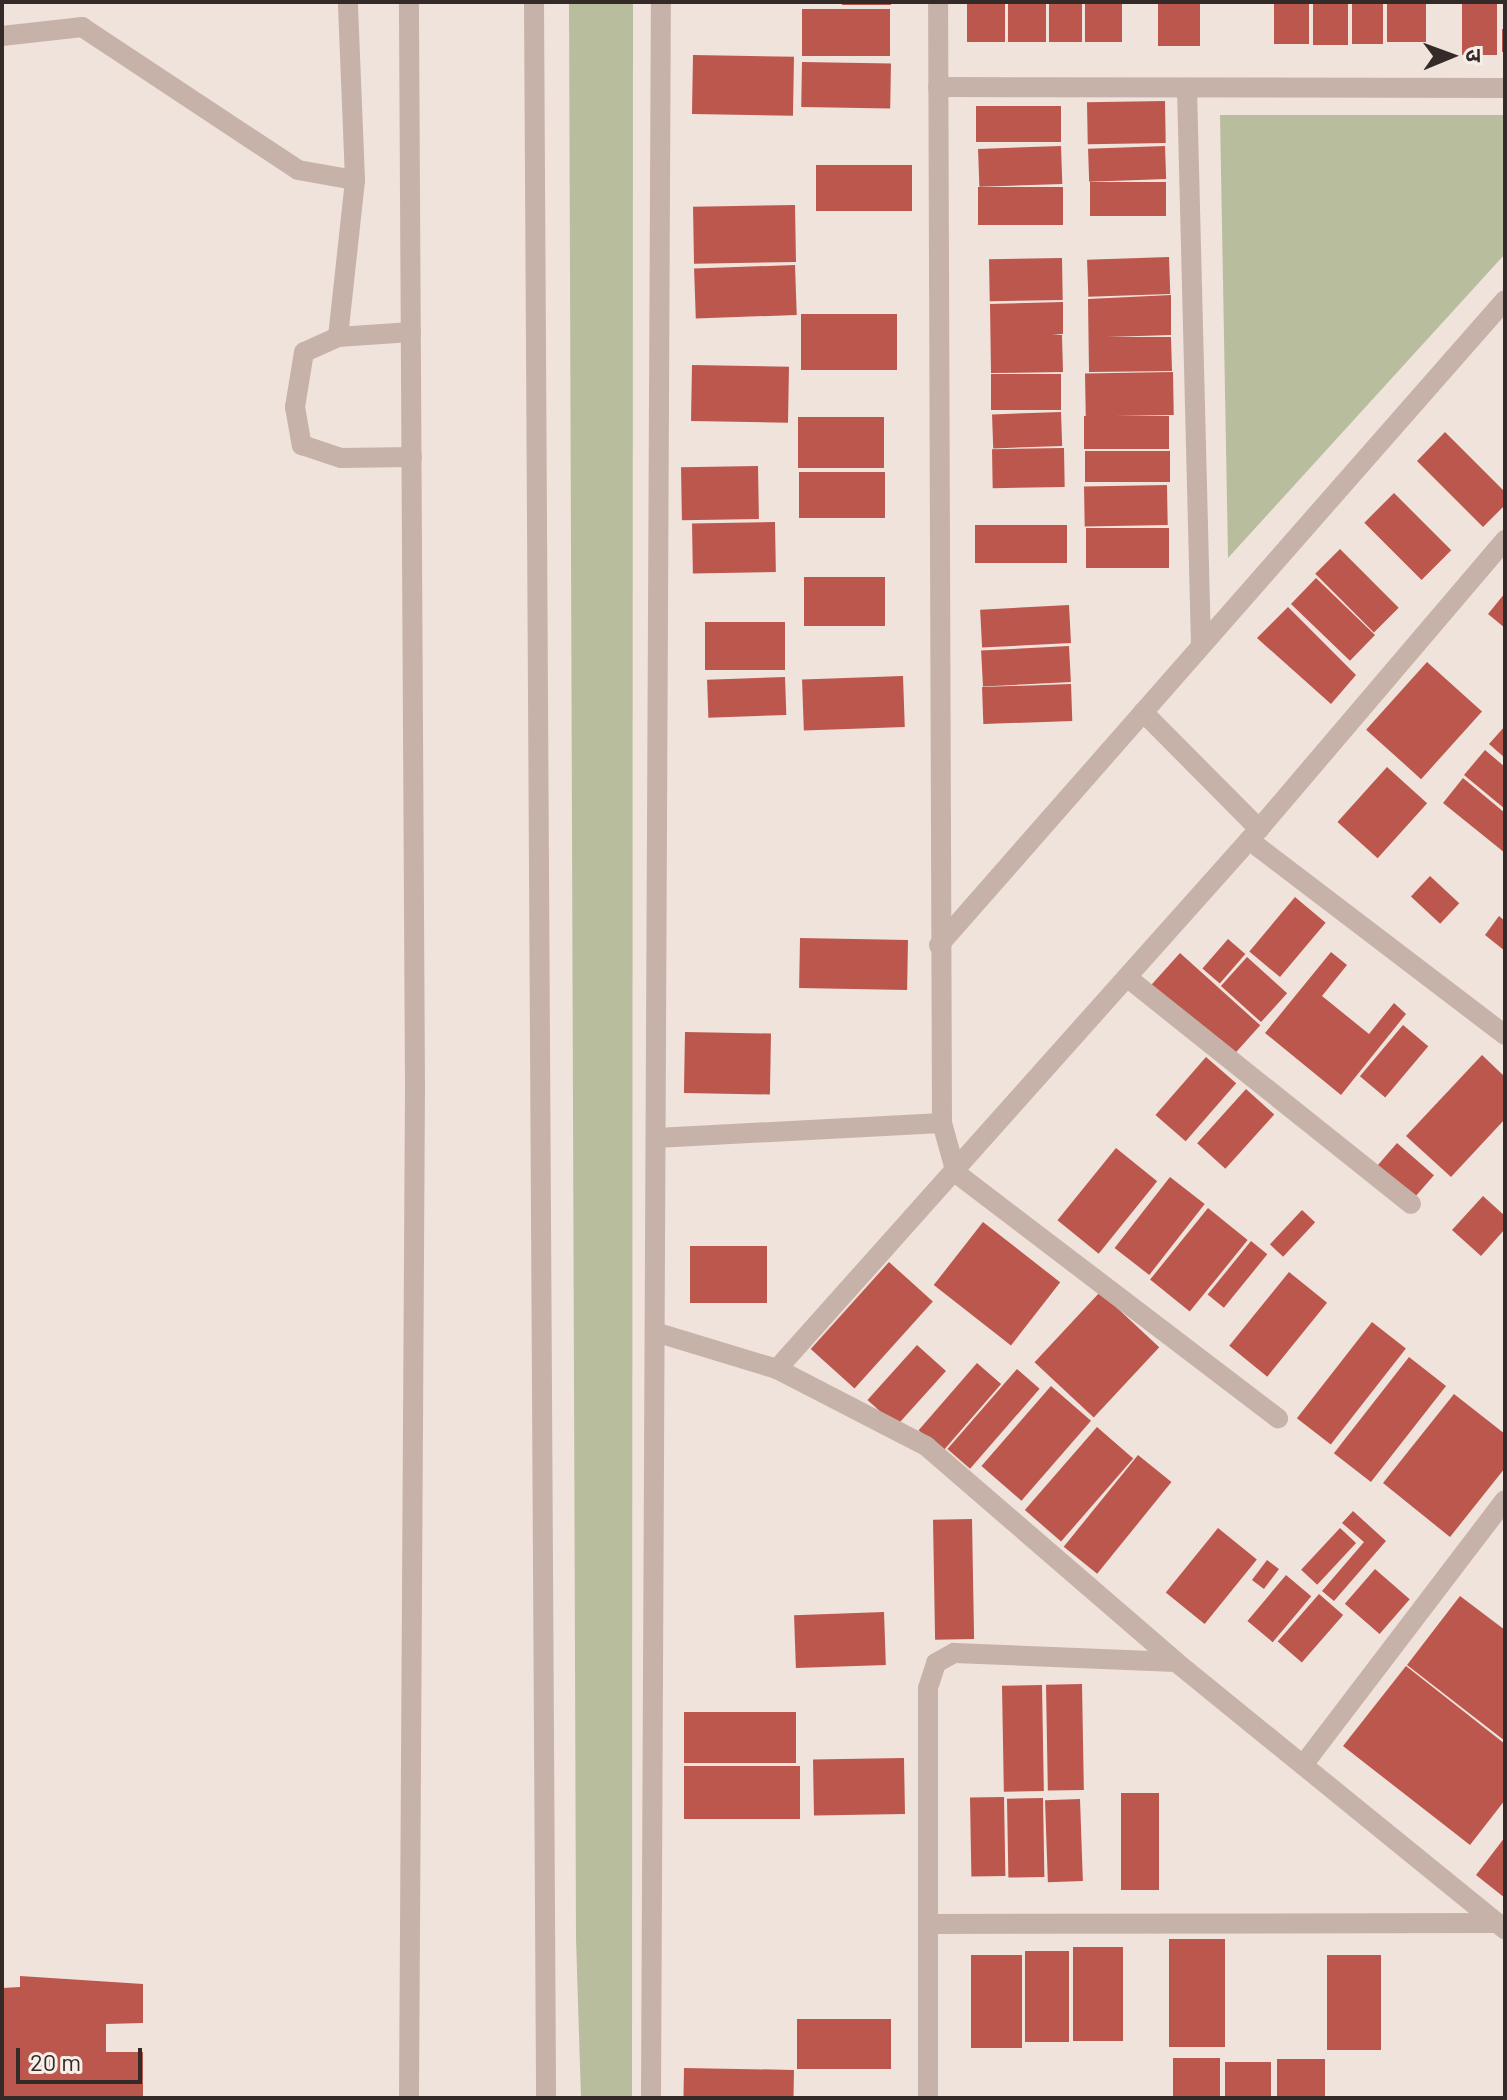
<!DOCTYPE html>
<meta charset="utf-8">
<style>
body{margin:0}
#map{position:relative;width:1507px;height:2100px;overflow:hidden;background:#f0e3dc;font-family:Barlow,"Noto Sans Devanagari",sans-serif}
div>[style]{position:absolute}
.green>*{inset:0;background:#b8be9d}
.building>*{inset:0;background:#bc574d;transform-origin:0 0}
.minor>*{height:20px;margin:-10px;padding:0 10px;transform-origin:10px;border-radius:10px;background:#c7b2a9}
span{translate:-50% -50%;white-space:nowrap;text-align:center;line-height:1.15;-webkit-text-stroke:6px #f8eee8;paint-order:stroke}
.frame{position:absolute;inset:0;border:4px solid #342a28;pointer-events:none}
.north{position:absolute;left:1411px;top:16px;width:80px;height:80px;-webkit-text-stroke:6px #f8eee8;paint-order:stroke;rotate:89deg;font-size:22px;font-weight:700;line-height:32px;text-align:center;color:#342a28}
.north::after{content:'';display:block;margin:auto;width:28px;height:36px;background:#342a28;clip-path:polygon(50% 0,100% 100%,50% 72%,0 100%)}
.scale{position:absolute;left:16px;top:2048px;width:126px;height:36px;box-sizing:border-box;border:4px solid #342a28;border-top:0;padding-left:10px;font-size:24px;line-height:28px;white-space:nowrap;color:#342a28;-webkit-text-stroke:6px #f8eee8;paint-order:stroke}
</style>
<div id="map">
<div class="green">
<div style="clip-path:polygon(569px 2px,633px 2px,632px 2098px,581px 2098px,576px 1939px)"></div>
<div style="clip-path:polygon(1220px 115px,1505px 115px,1505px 254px,1228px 558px)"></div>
</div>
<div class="building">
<div style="left:842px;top:2px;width:49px;height:3px"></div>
<div style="left:967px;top:2px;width:38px;height:40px"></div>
<div style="left:1008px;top:2px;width:38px;height:40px"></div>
<div style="left:1049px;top:2px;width:33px;height:40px"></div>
<div style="left:1085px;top:2px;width:37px;height:40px"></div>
<div style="left:1158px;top:2px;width:42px;height:44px"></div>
<div style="left:1274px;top:2px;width:35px;height:42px"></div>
<div style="left:1313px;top:2px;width:35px;height:43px"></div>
<div style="left:1352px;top:2px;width:31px;height:42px"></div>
<div style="left:1387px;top:2px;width:39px;height:40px"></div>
<div style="left:1462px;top:2px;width:35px;height:53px"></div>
<div style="left:802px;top:9px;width:88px;height:47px"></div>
<div style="left:1502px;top:29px;width:3px;height:23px"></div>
<div style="left:693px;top:55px;width:101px;height:59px;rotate:1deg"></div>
<div style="left:802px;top:62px;width:89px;height:45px;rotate:1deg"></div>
<div style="left:1165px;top:101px;width:42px;height:78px;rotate:89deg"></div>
<div style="left:1061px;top:106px;width:36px;height:85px;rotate:90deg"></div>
<div style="left:1061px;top:146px;width:38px;height:83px;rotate:88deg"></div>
<div style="left:1165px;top:146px;width:33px;height:77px;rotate:88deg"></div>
<div style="left:912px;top:165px;width:46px;height:96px;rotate:90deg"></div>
<div style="left:1090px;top:182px;width:76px;height:34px"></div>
<div style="left:978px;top:187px;width:85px;height:38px"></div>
<div style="left:795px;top:205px;width:57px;height:102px;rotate:89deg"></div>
<div style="left:1169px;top:257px;width:37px;height:82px;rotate:88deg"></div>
<div style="left:1062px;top:258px;width:42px;height:73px;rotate:89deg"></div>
<div style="left:795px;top:265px;width:50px;height:101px;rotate:88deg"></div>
<div style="clip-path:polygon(1171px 295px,1171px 335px,1107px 337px,1171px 337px,1172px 371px,1089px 372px,1088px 299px)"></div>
<div style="clip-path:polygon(1063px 302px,1063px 334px,1052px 334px,1062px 335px,1063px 372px,991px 373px,990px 304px)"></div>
<div style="left:897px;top:314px;width:56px;height:96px;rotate:90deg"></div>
<div style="left:692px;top:365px;width:97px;height:56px;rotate:1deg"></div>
<div style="left:1173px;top:372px;width:43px;height:88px;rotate:89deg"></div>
<div style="left:991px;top:374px;width:70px;height:36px"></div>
<div style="left:1061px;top:412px;width:34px;height:69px;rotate:88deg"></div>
<div style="left:1169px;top:416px;width:33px;height:85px;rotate:90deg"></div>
<div style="left:798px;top:417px;width:86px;height:51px"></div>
<div style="clip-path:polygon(1445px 432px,1505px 492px,1505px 505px,1483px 527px,1417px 461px)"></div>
<div style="left:1064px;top:448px;width:39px;height:72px;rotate:89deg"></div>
<div style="left:1170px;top:451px;width:31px;height:85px;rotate:90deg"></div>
<div style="left:758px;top:466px;width:53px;height:77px;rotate:89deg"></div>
<div style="left:799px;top:472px;width:86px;height:46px"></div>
<div style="left:1167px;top:485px;width:40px;height:83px;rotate:89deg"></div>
<div style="left:1394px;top:493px;width:81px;height:42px;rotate:45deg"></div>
<div style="left:775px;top:522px;width:50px;height:83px;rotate:89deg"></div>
<div style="left:975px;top:525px;width:92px;height:38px"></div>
<div style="left:1086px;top:528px;width:83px;height:40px"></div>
<div style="left:1340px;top:549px;width:83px;height:35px;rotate:45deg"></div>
<div style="left:804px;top:577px;width:81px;height:49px"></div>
<div style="left:1316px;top:578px;width:82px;height:36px;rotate:44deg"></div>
<div style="clip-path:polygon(1505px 593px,1505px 628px,1488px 614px)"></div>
<div style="left:1069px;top:605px;width:38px;height:89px;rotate:87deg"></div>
<div style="clip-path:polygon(1288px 607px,1356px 675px,1331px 704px,1257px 638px)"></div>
<div style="left:785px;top:622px;width:48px;height:80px;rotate:90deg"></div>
<div style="left:1069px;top:646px;width:36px;height:88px;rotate:87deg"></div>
<div style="left:1427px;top:662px;width:74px;height:91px;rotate:42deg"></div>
<div style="left:903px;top:676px;width:51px;height:101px;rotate:88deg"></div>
<div style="left:785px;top:677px;width:38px;height:78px;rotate:88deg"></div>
<div style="left:1071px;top:684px;width:37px;height:89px;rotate:88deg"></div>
<div style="clip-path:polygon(1505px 726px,1505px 758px,1489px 744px)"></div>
<div style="clip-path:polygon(1485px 750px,1505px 767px,1505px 809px,1464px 775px)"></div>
<div style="left:1387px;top:767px;width:54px;height:74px;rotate:42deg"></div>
<div style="clip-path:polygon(1463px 778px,1505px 813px,1505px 853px,1443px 803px)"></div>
<div style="left:1430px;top:876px;width:40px;height:28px;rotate:43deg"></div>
<div style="left:1295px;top:897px;width:40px;height:71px;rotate:40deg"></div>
<div style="clip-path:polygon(1499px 916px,1505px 921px,1505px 951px,1485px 935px)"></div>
<div style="left:800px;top:938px;width:108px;height:50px;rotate:1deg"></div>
<div style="left:1228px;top:939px;width:23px;height:39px;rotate:41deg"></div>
<div style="clip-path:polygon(1331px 952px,1347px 965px,1322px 996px,1369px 1034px,1394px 1003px,1406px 1014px,1341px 1095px,1265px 1033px)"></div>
<div style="left:1180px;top:953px;width:108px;height:44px;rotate:42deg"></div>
<div style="left:1247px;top:957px;width:54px;height:39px;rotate:42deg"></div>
<div style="left:1403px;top:1025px;width:33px;height:67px;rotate:40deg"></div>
<div style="left:685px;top:1032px;width:86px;height:61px;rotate:1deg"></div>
<div style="clip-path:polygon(1482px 1055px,1505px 1077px,1505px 1119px,1451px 1177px,1406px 1136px)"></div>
<div style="left:1206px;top:1057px;width:40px;height:77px;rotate:41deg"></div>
<div style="left:1246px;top:1089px;width:38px;height:73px;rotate:42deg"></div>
<div style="left:1397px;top:1143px;width:49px;height:32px;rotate:41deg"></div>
<div style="left:1116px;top:1148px;width:53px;height:93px;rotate:39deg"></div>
<div style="left:1170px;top:1177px;width:44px;height:90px;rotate:38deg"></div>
<div style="clip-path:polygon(1483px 1196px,1505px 1216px,1505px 1229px,1481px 1256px,1452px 1230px)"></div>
<div style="left:1208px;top:1208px;width:51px;height:92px;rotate:39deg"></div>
<div style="left:1302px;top:1210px;width:18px;height:47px;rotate:43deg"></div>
<div style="left:983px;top:1222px;width:98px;height:80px;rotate:38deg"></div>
<div style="left:1251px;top:1241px;width:21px;height:69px;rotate:39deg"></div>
<div style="left:690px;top:1246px;width:77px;height:57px"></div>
<div style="left:889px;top:1262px;width:59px;height:117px;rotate:42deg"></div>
<div style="left:1289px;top:1272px;width:49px;height:95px;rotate:39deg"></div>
<div style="left:1100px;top:1292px;width:81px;height:96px;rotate:43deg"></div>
<div style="left:1372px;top:1322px;width:43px;height:122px;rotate:38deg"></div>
<div style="left:917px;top:1345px;width:39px;height:74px;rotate:42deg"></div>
<div style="left:1409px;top:1357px;width:47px;height:122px;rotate:38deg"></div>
<div style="left:977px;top:1363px;width:32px;height:89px;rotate:41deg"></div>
<div style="left:1017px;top:1369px;width:30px;height:106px;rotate:41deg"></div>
<div style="left:1051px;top:1386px;width:53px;height:106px;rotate:41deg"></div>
<div style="clip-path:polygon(1454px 1394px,1505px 1434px,1505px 1468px,1450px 1537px,1383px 1483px)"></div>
<div style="left:1097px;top:1427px;width:48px;height:110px;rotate:41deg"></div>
<div style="left:1138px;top:1455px;width:43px;height:118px;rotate:39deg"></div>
<div style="clip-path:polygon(1353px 1511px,1386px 1541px,1334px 1601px,1322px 1591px,1364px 1542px,1342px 1523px)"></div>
<div style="left:972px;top:1519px;width:120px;height:39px;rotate:89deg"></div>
<div style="left:1218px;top:1528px;width:50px;height:83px;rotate:39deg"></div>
<div style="left:1340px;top:1528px;width:22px;height:57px;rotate:43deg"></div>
<div style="left:1267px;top:1560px;width:15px;height:25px;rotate:37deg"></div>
<div style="left:1375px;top:1569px;width:46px;height:46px;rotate:41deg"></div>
<div style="left:1286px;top:1575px;width:33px;height:60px;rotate:40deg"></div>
<div style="left:1319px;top:1594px;width:32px;height:63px;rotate:41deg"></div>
<div style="clip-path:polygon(1460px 1596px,1505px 1630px,1505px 1741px,1407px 1665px)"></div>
<div style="left:884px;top:1612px;width:53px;height:90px;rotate:88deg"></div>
<div style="clip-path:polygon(1406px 1666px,1505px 1744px,1505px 1800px,1470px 1845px,1343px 1746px)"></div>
<div style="left:1082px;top:1684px;width:106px;height:36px;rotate:89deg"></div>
<div style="left:1042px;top:1685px;width:106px;height:40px;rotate:89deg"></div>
<div style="left:796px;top:1712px;width:51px;height:112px;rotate:90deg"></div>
<div style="left:904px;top:1758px;width:56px;height:91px;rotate:89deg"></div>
<div style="left:684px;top:1766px;width:116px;height:53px"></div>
<div style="left:1121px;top:1793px;width:38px;height:97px"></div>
<div style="left:1004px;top:1797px;width:79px;height:34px;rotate:89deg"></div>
<div style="left:1043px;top:1798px;width:79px;height:36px;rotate:89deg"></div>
<div style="left:1080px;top:1799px;width:82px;height:35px;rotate:88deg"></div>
<div style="clip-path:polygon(1505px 1837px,1505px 1898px,1476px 1875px)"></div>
<div style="left:1169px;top:1939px;width:56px;height:108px"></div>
<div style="left:1073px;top:1947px;width:50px;height:94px"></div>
<div style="left:1069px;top:1951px;width:91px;height:44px;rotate:90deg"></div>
<div style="left:971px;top:1955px;width:51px;height:93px"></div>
<div style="left:1327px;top:1955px;width:54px;height:95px"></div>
<div style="clip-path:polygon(20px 1976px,143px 1984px,143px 2023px,106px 2024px,106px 2052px,143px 2052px,143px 2098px,2px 2098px,2px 1988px,20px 1987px)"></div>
<div style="left:797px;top:2019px;width:94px;height:50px"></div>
<div style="left:1173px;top:2058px;width:47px;height:40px"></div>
<div style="left:1277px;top:2059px;width:48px;height:39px"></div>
<div style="left:1225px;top:2062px;width:46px;height:36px"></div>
<div style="left:684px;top:2068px;width:110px;height:30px;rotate:1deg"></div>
</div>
<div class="minor">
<div style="left:534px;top:2px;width:2096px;rotate:89.67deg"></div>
<div style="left:2px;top:36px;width:81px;rotate:-6.4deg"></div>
<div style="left:82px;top:27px;width:259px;rotate:33.5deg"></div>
<div style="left:298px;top:170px;width:58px;rotate:10deg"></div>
<div style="left:938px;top:87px;width:567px;rotate:0.1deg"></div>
<div style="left:1187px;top:88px;width:557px;rotate:88.56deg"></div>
<div style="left:411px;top:332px;width:73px;rotate:176.1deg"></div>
<div style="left:338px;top:337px;width:37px;rotate:156deg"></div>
<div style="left:304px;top:352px;width:56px;rotate:99.3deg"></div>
<div style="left:295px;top:407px;width:39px;rotate:80deg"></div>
<div style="left:302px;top:445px;width:41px;rotate:18.4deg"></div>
<div style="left:341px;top:458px;width:71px;rotate:-0.8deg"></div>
<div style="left:338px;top:337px;width:158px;rotate:-83.8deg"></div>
<div style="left:355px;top:180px;width:178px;rotate:-92.3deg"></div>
<div style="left:1143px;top:712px;width:165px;rotate:45.2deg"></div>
<div style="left:1249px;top:840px;width:322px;rotate:37.3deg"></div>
<div style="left:939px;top:945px;width:858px;rotate:-48.73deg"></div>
<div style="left:1128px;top:978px;width:362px;rotate:38.6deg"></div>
<div style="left:942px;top:1123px;width:52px;rotate:74.4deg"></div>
<div style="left:956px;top:1173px;width:405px;rotate:37.3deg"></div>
<div style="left:656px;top:1138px;width:286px;rotate:-3deg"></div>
<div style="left:942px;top:1123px;width:1121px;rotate:-90.2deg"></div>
<div style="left:655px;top:1332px;width:127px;rotate:16.9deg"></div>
<div style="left:777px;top:1369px;width:168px;rotate:27.3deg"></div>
<div style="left:926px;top:1446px;width:330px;rotate:40.8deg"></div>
<div style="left:1176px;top:1662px;width:424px;rotate:39.1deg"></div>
<div style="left:777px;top:1369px;width:724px;rotate:-48.25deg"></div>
<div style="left:1259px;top:829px;width:380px;rotate:-49.6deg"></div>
<div style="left:1303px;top:1765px;width:333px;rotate:-52.7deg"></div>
<div style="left:931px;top:1924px;width:567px;rotate:-0.1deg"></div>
<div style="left:409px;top:2098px;width:1010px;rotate:-89.66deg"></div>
<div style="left:415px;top:1088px;width:1086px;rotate:-90.32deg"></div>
<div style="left:651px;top:2098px;width:2096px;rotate:-89.73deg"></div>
<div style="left:928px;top:2098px;width:410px;rotate:-90deg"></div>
<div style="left:928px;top:1688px;width:26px;rotate:-72deg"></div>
<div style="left:936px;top:1663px;width:21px;rotate:-29deg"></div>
<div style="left:954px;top:1653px;width:222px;rotate:2.3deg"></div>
</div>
<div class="frame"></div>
<div class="north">उ</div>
<div class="scale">20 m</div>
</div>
